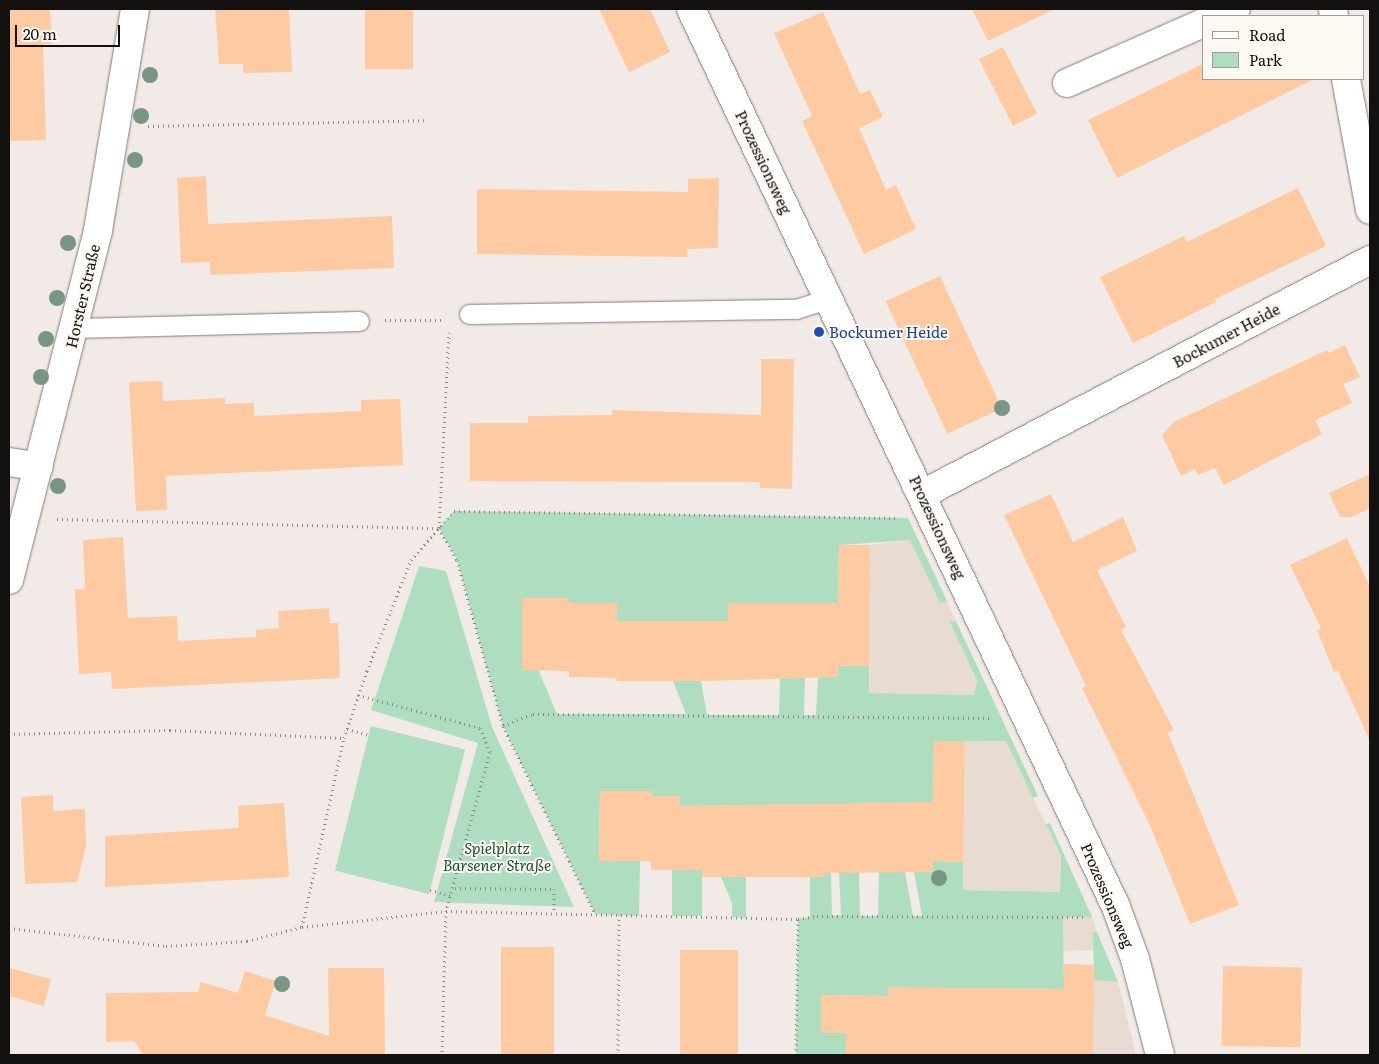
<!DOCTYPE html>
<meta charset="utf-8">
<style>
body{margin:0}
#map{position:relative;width:1379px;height:1064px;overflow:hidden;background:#f1eae6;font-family:Literata,serif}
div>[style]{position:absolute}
.built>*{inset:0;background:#e8dbd2}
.green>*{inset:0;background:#aedebf;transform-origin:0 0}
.building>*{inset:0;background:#fecaa1;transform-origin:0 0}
.path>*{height:3px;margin-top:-1.5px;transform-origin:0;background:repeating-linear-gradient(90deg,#8d8885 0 1px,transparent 0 5px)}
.roads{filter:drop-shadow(0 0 1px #827c78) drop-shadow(0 0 1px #827c78)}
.lane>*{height:19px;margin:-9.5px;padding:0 9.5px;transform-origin:9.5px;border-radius:9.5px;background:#fff}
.street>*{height:28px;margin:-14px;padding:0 14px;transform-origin:14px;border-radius:14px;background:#fff}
.secondary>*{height:28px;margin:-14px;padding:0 14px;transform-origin:14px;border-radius:14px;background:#fff}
.trees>*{width:16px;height:16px;margin:-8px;border-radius:50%;background:#799583}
.dots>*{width:14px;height:14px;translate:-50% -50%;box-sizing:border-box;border:2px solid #fef8f3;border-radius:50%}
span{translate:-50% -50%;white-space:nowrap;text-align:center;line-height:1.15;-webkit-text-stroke:4px #fef8f3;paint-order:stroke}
.street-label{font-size:15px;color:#13110f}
.transit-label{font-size:15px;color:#164399}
.left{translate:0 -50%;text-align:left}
.park-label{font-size:15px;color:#175032;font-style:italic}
.frame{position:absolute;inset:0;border:10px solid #13110f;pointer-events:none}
.legend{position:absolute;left:1202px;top:15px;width:162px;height:65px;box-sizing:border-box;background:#fef8f3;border:1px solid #a09c98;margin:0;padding:6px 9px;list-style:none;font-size:15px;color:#13110f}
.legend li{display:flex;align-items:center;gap:10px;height:25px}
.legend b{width:25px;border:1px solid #a09c98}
.scale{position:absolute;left:15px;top:25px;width:105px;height:22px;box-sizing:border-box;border:2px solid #13110f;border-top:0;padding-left:6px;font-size:15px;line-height:18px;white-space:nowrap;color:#13110f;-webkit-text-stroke:4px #fef8f3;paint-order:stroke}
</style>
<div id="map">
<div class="built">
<div style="clip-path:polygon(910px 540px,940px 603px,947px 601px,956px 621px,950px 622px,977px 681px,974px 695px,869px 693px,870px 545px)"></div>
<div style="clip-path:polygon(1006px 741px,1061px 856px,1060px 892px,962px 890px,965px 742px)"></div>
<div style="clip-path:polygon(1063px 917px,1092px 917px,1097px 932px,1093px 932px,1095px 950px,1063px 951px)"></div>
<div style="clip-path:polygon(1094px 980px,1118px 982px,1136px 1055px,1093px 1055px)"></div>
</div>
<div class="green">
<div style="clip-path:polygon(454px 511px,908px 518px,947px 601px,940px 603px,910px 540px,839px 545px,838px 611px,801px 603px,728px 603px,728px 621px,617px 621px,569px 603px,569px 598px,522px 598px,522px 669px,538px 669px,557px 714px,686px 714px,673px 681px,701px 681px,707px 715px,779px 715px,780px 677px,805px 677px,804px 715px,816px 715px,818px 677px,838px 677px,838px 666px,869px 666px,869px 693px,974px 695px,977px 681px,950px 622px,956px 621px,1038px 796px,1033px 798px,1006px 741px,934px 742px,933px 803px,680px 806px,680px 796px,652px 796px,652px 791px,600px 791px,599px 861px,640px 861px,639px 916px,595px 914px,503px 726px,457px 560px,439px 528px)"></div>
<div style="clip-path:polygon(419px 566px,446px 571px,492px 727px,574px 907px,434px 902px,478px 743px,371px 710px)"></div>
<div style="left:371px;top:726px;width:97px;height:149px;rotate:14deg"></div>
<div style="clip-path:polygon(1050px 823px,1092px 917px,1063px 917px,1064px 989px,888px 988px,888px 996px,822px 995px,821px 1033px,846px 1033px,846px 1055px,796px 1055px,798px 919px,810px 917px,810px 877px,823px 877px,823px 871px,831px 872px,832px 916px,841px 915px,839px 872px,859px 872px,860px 916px,878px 916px,879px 872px,905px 872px,913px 916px,922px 916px,914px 872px,933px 861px,963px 862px,963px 890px,1060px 892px,1061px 856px,1046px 824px)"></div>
<div style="left:672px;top:870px;width:30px;height:46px"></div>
<div style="clip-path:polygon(721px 877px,746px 877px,746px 918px,732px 917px,732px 903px)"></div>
<div style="clip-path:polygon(1093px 932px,1097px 932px,1118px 982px,1094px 980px)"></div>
</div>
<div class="building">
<div style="clip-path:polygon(9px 9px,50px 9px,52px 44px,43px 44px,46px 140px,9px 141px)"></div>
<div style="clip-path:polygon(215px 9px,289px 9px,292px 72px,243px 73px,243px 64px,219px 64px)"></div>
<div style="left:365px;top:9px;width:48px;height:60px"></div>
<div style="clip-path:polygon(599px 9px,650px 9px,670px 52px,629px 72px)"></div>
<div style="clip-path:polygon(972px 9px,1055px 9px,988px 41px)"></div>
<div style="clip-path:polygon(823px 12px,860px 94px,870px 90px,883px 117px,859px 128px,886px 190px,896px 185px,916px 229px,864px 254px,802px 121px,812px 116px,774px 33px)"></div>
<div style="left:1003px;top:47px;width:75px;height:27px;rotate:63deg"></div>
<div style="clip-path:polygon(1203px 64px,1203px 79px,1314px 79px,1117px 178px,1088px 120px)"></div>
<div style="clip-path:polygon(206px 176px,208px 224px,392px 216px,394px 268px,210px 275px,210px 262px,181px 263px,177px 178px)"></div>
<div style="clip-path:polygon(719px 178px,718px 248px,687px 249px,687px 257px,477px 254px,477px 189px,688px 192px,688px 179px)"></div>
<div style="clip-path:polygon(1298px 188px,1326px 246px,1215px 299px,1216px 302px,1133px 343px,1100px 277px,1184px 236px,1187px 242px)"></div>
<div style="left:940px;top:276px;width:146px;height:60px;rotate:65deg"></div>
<div style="clip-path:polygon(1345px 345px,1360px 377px,1343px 384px,1352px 403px,1315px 420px,1322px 434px,1224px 485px,1215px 468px,1198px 475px,1195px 469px,1181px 476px,1162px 435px,1174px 422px,1327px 350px,1329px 353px)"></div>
<div style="clip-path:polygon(761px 359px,794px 359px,792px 489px,760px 488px,760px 482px,470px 481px,470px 423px,528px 423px,528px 416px,612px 415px,612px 410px,761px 415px)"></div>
<div style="clip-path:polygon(162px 381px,163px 401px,225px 398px,225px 404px,254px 403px,254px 416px,361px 411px,361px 400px,400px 399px,403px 465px,166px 476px,167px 510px,136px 511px,129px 382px)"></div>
<div style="clip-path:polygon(1370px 474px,1370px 508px,1352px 517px,1340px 517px,1329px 493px)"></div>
<div style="clip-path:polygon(1051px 494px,1073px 542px,1123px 517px,1137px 551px,1097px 570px,1126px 627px,1121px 630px,1174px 730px,1168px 733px,1239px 905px,1190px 924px,1149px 823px,1082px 688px,1086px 686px,1004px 515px)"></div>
<div style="clip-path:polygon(123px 537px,128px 618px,177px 616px,178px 641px,256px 637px,256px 630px,279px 628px,278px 611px,329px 608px,330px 623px,338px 623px,340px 678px,112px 689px,111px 672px,79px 674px,75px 589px,85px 589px,83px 540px)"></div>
<div style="clip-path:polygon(1347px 538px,1370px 587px,1370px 741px,1338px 671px,1334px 672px,1317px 630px,1321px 628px,1290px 565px)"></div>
<div style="clip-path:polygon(839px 545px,870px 545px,869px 666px,838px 666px,838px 677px,706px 681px,617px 681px,616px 678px,569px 677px,569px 671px,522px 670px,522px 598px,569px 598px,569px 603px,617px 603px,617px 621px,728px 621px,728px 603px,838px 603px)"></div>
<div style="clip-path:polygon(934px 741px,965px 742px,963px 862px,933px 861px,933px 872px,823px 873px,824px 877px,702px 877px,702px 870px,651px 870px,651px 861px,599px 861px,600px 791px,652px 791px,652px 796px,680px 796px,680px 806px,933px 802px)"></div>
<div style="clip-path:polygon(53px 795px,53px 811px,85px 809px,86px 846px,77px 882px,25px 884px,21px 797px)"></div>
<div style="clip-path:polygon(284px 803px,289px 877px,105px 887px,105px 836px,239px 828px,238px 806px)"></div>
<div style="left:501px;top:947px;width:53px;height:108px"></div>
<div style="left:680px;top:950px;width:58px;height:105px"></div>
<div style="clip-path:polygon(1064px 964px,1094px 965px,1093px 1055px,846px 1055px,846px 1033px,821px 1033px,821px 995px,888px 996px,888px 987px,1064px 989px)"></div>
<div style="left:1223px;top:966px;width:79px;height:80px;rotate:1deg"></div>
<div style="clip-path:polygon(9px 968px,51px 979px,44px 1006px,9px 996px)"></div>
<div style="clip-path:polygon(328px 968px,384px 968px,385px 1055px,143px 1055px,134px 1041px,106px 1042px,106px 993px,198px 992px,201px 982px,238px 993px,245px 971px,276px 981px,265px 1015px,329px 1036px)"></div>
</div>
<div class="path">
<div style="left:148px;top:126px;width:278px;rotate:-1.2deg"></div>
<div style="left:385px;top:320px;width:56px"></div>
<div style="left:449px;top:332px;width:196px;rotate:92.9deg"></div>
<div style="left:439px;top:528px;width:37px;rotate:61deg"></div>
<div style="left:457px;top:560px;width:172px;rotate:74.5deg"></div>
<div style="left:503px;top:726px;width:209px;rotate:63.9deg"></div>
<div style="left:57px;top:519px;width:381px;rotate:1.4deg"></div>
<div style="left:358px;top:695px;width:126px;rotate:15.1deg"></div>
<div style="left:480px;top:728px;width:26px;rotate:67deg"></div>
<div style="left:490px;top:752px;width:165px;rotate:105.5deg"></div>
<div style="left:446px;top:911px;width:144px;rotate:91.6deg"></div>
<div style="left:503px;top:726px;width:32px;rotate:-22deg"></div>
<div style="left:533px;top:714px;width:457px;rotate:0.5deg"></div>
<div style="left:347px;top:729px;width:24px;rotate:15deg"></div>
<div style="left:9px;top:734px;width:161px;rotate:-1.4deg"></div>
<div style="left:170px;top:730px;width:174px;rotate:2.6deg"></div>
<div style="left:455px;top:888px;width:99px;rotate:0.6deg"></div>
<div style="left:554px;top:889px;width:24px;rotate:90deg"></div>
<div style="left:430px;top:890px;width:23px;rotate:15deg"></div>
<div style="left:302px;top:927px;width:145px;rotate:-6.3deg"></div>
<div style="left:446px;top:911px;width:352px;rotate:1.3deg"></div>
<div style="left:798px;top:919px;width:19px;rotate:-9deg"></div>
<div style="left:817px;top:916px;width:268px;rotate:0.2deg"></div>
<div style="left:9px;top:928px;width:158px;rotate:6.5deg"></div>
<div style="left:166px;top:946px;width:81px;rotate:-3.5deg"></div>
<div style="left:247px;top:941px;width:57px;rotate:-14.3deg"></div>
<div style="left:302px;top:927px;width:194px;rotate:-77.5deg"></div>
<div style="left:344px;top:738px;width:71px;rotate:-71.1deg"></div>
<div style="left:367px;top:671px;width:119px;rotate:-68.4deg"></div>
<div style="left:411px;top:560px;width:65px;rotate:-48.7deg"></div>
<div style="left:454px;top:511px;width:442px;rotate:0.9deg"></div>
<div style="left:618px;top:1055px;width:140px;rotate:-89.6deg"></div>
<div style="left:796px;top:1055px;width:136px;rotate:-89.2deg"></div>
</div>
<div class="roads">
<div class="lane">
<div style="left:469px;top:314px;width:327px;rotate:-0.9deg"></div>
<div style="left:796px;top:309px;width:35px;rotate:-18deg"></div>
<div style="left:75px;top:328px;width:284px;rotate:-1.4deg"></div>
</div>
<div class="street">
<div style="left:691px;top:9px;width:993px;rotate:64.67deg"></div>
<div style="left:1116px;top:907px;width:55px;rotate:69.9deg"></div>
<div style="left:1135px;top:959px;width:99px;rotate:75.4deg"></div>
<div style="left:1333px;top:9px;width:7px;rotate:82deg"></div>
<div style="left:1218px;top:16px;width:19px;rotate:-21deg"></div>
<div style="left:1346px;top:79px;width:133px;rotate:79.6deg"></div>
<div style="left:1067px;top:83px;width:149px;rotate:-23.8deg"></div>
<div style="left:9px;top:462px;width:30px;rotate:9deg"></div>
<div style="left:923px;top:494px;width:505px;rotate:-27.63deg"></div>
</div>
<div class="secondary">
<div style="left:9px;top:580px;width:361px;rotate:-75.7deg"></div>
<div style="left:98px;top:230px;width:224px;rotate:-80.5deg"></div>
</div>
</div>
<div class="trees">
<div style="left:150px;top:75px"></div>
<div style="left:141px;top:116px"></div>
<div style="left:135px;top:160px"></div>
<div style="left:68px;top:243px"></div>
<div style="left:57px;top:298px"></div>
<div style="left:46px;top:339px"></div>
<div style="left:41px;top:377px"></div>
<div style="left:1002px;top:408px"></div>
<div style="left:58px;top:486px"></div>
<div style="left:939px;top:878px"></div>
<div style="left:282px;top:984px"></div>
</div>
<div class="dots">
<div style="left:819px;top:332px;background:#1a4fb4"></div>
</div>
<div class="street-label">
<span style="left:764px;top:162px;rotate:65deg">Prozessionsweg</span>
<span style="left:82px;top:296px;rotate:-77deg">Horster Straße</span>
<span style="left:1226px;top:335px;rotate:-28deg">Bockumer Heide</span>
<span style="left:938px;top:527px;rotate:65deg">Prozessionsweg</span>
<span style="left:1108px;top:895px;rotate:67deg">Prozessionsweg</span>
</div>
<div class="transit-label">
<span class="left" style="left:829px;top:332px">Bockumer Heide</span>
</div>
<div class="park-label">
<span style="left:497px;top:856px">Spielplatz<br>Barsener Straße</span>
</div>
<div class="frame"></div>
<ul class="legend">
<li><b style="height:6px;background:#fff"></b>Road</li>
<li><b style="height:14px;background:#aedebf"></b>Park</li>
</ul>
<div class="scale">20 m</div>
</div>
